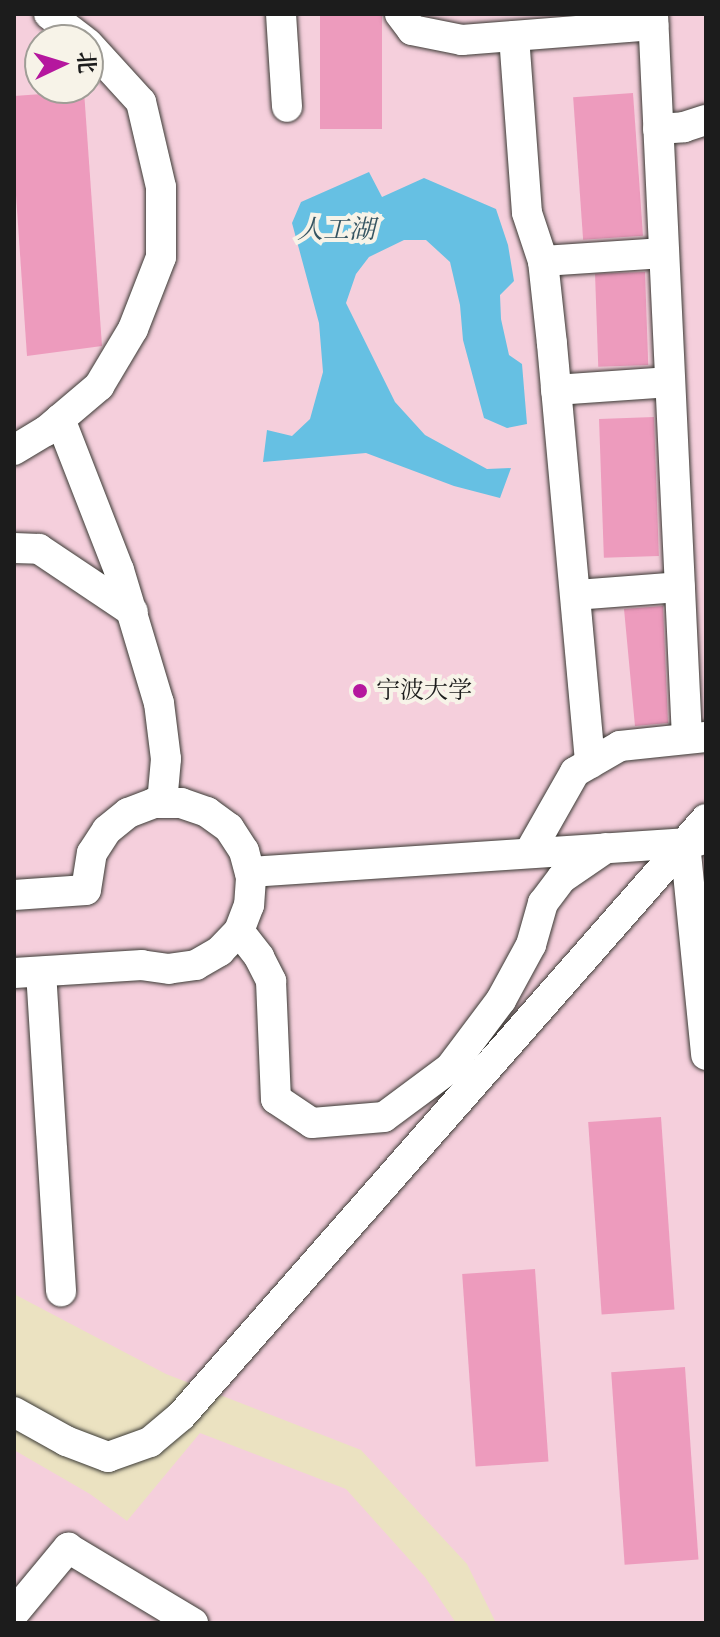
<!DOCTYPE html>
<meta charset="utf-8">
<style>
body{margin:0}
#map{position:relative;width:720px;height:1637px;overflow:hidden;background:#ebe2c1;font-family:"IM FELL Great Primer","Noto Serif SC",serif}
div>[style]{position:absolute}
.built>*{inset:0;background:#f5cfdc}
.water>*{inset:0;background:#66c0e3}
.building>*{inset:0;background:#ed9bbd;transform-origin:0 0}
.roads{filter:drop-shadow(0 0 2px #3b3a35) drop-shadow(0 0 2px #3b3a35)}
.minor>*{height:30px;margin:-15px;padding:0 15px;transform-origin:15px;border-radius:15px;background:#fff}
.dots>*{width:22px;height:22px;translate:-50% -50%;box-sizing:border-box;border:4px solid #f7f3e8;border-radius:50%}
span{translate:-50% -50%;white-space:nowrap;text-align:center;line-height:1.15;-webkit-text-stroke:8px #f7f3e8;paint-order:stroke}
.poi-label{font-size:24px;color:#1c1c1c}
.left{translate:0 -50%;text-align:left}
.water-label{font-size:26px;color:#365562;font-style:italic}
.frame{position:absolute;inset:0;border:16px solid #1c1c1c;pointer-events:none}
.north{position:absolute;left:24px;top:24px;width:80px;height:80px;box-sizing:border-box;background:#f7f3e8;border:2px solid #9f9d96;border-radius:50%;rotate:86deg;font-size:22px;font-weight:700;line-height:32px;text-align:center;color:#1c1c1c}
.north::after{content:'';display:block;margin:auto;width:28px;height:36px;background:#b5179e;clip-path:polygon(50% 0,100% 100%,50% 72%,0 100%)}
</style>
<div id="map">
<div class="built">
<div style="clip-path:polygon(evenodd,14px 14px,706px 14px,706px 1623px,496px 1623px,467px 1564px,361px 1450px,166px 1374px,14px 1294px,14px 14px,40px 40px,88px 40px,88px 88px,40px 88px,40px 40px)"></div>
<div style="clip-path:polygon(200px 1433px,346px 1489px,425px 1577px,456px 1623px,14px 1623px,14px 1450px,90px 1494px,127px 1521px)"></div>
</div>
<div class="water">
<div style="clip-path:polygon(369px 172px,382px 197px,424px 178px,496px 209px,508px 245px,514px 281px,500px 295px,501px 319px,509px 355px,522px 364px,527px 424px,507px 428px,484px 418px,463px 340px,460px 305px,450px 262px,426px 240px,404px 240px,369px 257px,356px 274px,346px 303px,395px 402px,425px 435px,487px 469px,511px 468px,500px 498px,454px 486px,366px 453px,263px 462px,267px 430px,292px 436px,310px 419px,323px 372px,319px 323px,292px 223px,301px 202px)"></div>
</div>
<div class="building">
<div style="left:320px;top:14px;width:62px;height:115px"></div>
<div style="clip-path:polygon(84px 91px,102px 346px,27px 356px,14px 166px,14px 96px)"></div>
<div style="left:633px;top:93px;width:143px;height:60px;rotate:86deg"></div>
<div style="left:645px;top:272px;width:93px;height:50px;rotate:88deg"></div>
<div style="left:654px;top:417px;width:139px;height:55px;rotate:88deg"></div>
<div style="clip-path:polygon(663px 606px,668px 723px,635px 726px,624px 609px)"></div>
<div style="left:661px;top:1117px;width:193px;height:73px;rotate:86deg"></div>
<div style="left:535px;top:1269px;width:193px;height:73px;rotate:86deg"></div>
<div style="left:685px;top:1367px;width:193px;height:74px;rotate:86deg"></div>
</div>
<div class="roads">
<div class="minor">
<div style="left:49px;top:14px;width:43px;rotate:37.4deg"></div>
<div style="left:281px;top:14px;width:93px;rotate:86.3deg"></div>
<div style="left:400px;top:14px;width:20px;rotate:53deg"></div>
<div style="left:412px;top:30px;width:51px;rotate:11.3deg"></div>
<div style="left:462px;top:40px;width:192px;rotate:-4.5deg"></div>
<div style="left:653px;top:14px;width:724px;rotate:87.31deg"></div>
<div style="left:514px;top:36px;width:177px;rotate:85.8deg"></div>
<div style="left:527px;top:213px;width:51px;rotate:71.6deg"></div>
<div style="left:543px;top:261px;width:83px;rotate:83.8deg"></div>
<div style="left:552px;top:344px;width:421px;rotate:84.8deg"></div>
<div style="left:658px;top:129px;width:26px;rotate:-4deg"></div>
<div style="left:684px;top:127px;width:23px;rotate:-18deg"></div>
<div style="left:543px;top:261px;width:121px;rotate:-3.8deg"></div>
<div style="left:556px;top:390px;width:114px;rotate:-4deg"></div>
<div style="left:60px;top:419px;width:162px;rotate:68.7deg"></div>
<div style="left:119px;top:570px;width:139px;rotate:73.3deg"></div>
<div style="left:159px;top:703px;width:56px;rotate:82.9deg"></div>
<div style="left:166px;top:759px;width:44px;rotate:95.2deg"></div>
<div style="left:14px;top:450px;width:37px;rotate:-31deg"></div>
<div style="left:46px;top:431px;width:70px;rotate:-40.3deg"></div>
<div style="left:99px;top:386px;width:66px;rotate:-59.2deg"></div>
<div style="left:133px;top:329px;width:77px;rotate:-68.7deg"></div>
<div style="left:161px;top:257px;width:70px;rotate:-90deg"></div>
<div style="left:161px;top:187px;width:87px;rotate:-103.2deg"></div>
<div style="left:141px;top:102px;width:79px;rotate:-132.4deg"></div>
<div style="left:14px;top:548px;width:25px;rotate:2deg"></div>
<div style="left:39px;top:549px;width:113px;rotate:33.8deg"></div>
<div style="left:576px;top:595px;width:104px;rotate:-4.4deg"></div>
<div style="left:698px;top:841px;width:13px;rotate:171deg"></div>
<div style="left:685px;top:843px;width:213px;rotate:84.3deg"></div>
<div style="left:529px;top:853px;width:93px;rotate:-60.4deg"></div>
<div style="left:575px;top:772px;width:52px;rotate:-30deg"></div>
<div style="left:620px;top:746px;width:86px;rotate:-6deg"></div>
<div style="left:250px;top:872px;width:436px;rotate:-3.8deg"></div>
<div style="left:14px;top:895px;width:72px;rotate:-4deg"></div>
<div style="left:86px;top:890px;width:37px;rotate:-81deg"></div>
<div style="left:92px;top:853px;width:27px;rotate:-57deg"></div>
<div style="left:107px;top:830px;width:27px;rotate:-39deg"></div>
<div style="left:128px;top:813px;width:28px;rotate:-21deg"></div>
<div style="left:154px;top:803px;width:27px"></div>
<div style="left:181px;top:803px;width:28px;rotate:19deg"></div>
<div style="left:207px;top:812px;width:27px;rotate:36deg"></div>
<div style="left:229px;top:828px;width:27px;rotate:57deg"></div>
<div style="left:244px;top:851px;width:28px;rotate:75deg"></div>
<div style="left:251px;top:878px;width:27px;rotate:94deg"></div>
<div style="left:249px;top:905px;width:28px;rotate:111deg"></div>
<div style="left:239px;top:931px;width:28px;rotate:134deg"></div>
<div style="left:220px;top:951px;width:28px;rotate:150deg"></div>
<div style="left:196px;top:965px;width:27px;rotate:172deg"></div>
<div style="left:169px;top:969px;width:27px;rotate:-172deg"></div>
<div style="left:142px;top:965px;width:128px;rotate:176.4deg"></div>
<div style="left:239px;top:931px;width:33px;rotate:52deg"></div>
<div style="left:259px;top:957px;width:27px;rotate:63deg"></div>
<div style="left:271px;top:981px;width:118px;rotate:87.6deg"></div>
<div style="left:276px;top:1099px;width:43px;rotate:33.7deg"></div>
<div style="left:312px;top:1123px;width:72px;rotate:-4.8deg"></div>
<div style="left:384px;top:1117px;width:82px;rotate:-36.6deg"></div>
<div style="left:450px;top:1068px;width:85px;rotate:-53.1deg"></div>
<div style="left:501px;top:1000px;width:63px;rotate:-61.4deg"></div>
<div style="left:531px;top:945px;width:44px;rotate:-74.1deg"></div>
<div style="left:543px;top:903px;width:31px;rotate:-53deg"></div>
<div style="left:562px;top:878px;width:53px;rotate:-34.3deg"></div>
<div style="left:41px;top:972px;width:320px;rotate:86.4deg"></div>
<div style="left:14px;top:1412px;width:60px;rotate:29.1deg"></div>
<div style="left:66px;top:1441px;width:45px;rotate:20.9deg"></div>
<div style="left:108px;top:1457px;width:45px;rotate:-19.7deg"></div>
<div style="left:150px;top:1442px;width:40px;rotate:-40deg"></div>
<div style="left:181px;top:1416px;width:795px;rotate:-48.67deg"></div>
<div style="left:14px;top:1613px;width:85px;rotate:-50.3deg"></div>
<div style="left:68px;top:1548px;width:146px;rotate:31deg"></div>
</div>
</div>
<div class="dots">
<div style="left:360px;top:691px;background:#b5179e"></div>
</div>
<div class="poi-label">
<span class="left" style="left:376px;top:691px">宁波大学</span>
</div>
<div class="water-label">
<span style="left:336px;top:230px">人工湖</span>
</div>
<div class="frame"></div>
<div class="north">北</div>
</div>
